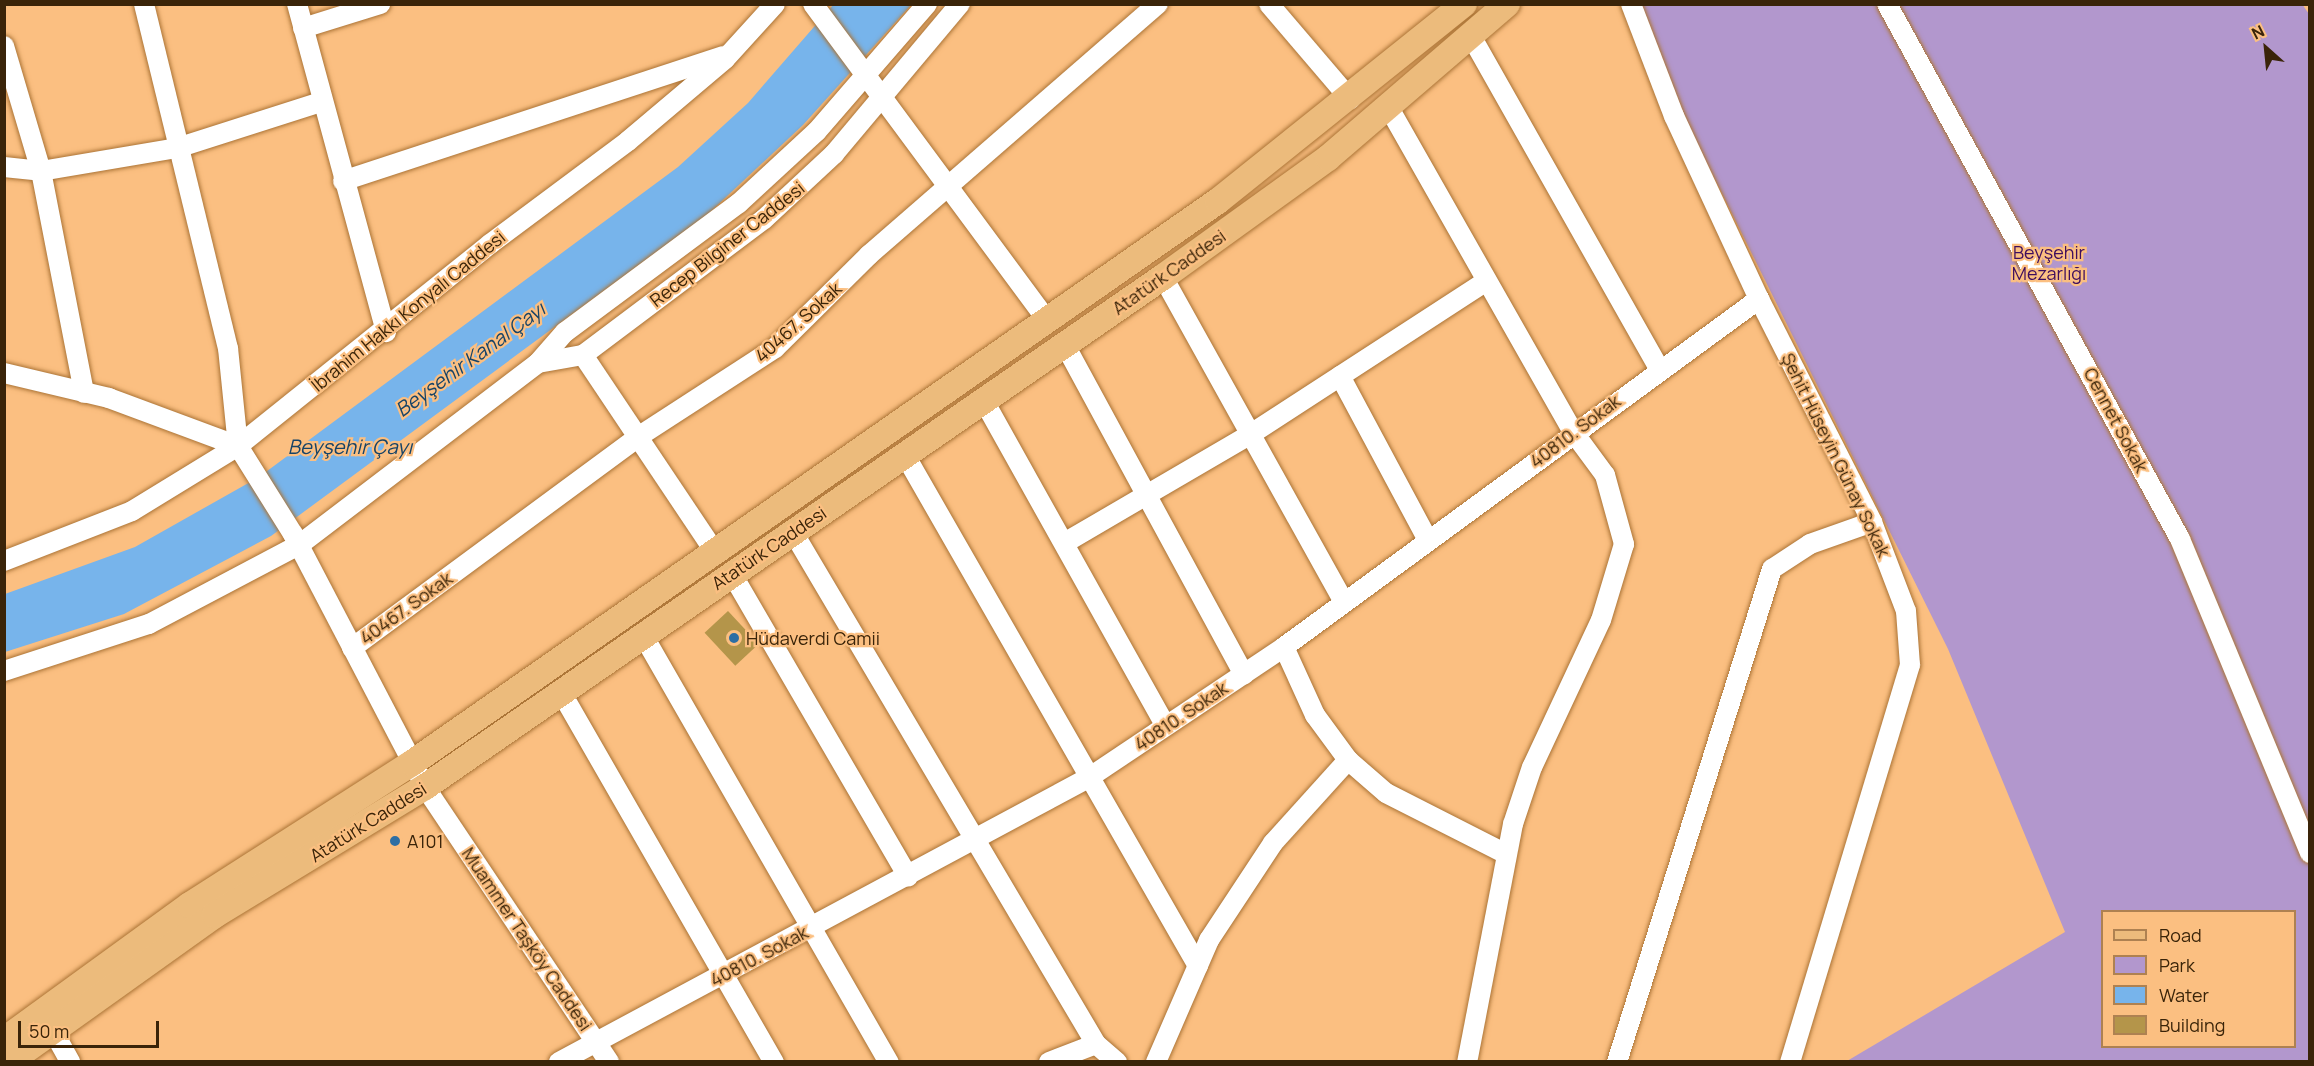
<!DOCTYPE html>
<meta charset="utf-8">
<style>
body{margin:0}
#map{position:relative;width:2314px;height:1066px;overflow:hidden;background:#fbbf81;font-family:Manrope,sans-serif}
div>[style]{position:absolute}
.green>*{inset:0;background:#b297cd}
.water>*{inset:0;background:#77b4eb}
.building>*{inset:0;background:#b4954a;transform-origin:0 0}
.roads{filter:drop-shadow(0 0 2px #ab7436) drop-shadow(0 0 2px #ab7436)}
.minor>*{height:20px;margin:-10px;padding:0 10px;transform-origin:10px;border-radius:10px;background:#fff}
.major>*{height:26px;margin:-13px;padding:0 13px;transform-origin:13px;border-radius:13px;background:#ecbb7c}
.dots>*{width:16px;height:16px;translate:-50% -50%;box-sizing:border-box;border:3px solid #fbbf81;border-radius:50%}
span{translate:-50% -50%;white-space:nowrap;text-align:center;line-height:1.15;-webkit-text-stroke:4.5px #fbbf81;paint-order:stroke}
.street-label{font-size:18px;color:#3a2409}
.park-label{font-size:18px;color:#3e0e5e}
.poi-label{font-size:18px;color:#3a2409}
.left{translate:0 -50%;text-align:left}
.water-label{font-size:20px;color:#164367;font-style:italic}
.frame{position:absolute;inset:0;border:6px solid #3a2409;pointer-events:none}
.legend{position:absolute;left:2101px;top:910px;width:195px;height:138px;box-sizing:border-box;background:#fbbf81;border:2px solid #ae8151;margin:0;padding:8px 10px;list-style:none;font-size:18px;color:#3a2409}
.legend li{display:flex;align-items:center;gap:12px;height:30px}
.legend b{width:30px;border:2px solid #ae8151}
.north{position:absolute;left:2236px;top:18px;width:60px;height:60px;-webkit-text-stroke:4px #fbbf81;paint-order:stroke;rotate:333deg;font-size:16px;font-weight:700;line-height:24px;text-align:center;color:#3a2409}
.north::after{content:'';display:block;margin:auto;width:21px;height:27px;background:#3a2409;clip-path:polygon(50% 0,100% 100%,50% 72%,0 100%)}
.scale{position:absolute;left:18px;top:1021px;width:141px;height:27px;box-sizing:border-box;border:3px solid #3a2409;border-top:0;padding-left:8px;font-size:18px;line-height:21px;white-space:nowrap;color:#3a2409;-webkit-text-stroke:4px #fbbf81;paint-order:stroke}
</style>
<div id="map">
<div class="green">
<div style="clip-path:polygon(evenodd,2302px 4px,2309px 14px,2309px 1061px,1847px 1061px,2065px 932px,1948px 649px,1675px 99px,1637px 5px,2302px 4px,2102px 912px,2294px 912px,2294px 1046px,2102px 1046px,2102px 912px)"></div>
</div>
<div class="water">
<div style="clip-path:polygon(833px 5px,911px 5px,803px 125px,708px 214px,271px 536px,124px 614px,5px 652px,5px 594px,135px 547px,259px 477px,678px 167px,748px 103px)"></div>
</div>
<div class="building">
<div style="left:728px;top:611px;width:45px;height:32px;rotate:47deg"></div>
</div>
<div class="roads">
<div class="minor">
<div style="left:144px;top:4px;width:354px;rotate:76.3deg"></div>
<div style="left:228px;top:348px;width:99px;rotate:84.2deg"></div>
<div style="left:238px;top:446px;width:104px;rotate:58deg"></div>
<div style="left:293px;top:534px;width:285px;rotate:62.4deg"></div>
<div style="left:425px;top:787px;width:331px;rotate:56.2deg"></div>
<div style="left:297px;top:4px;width:340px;rotate:74.8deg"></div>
<div style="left:813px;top:4px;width:393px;rotate:53.5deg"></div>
<div style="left:927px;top:4px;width:169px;rotate:130.9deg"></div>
<div style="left:816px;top:132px;width:105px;rotate:137.3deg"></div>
<div style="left:739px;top:203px;width:217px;rotate:143.4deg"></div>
<div style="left:565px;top:332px;width:41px;rotate:131.1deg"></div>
<div style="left:538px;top:363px;width:46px;rotate:-10.1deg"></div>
<div style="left:583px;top:355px;width:226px;rotate:-36.9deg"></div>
<div style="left:764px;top:219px;width:96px;rotate:-42.9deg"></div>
<div style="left:834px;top:154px;width:196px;rotate:-50deg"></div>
<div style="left:1269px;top:4px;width:125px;rotate:49.5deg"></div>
<div style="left:1631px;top:4px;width:120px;rotate:69deg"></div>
<div style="left:1674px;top:116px;width:202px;rotate:65.1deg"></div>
<div style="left:1759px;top:299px;width:250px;rotate:63.1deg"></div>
<div style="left:1872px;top:522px;width:95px;rotate:69.1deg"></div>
<div style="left:1906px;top:611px;width:54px;rotate:85.8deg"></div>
<div style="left:1910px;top:665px;width:415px;rotate:106.8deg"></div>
<div style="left:1887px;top:4px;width:610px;rotate:61.29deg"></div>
<div style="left:2180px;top:539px;width:340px;rotate:67.5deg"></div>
<div style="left:303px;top:28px;width:81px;rotate:-17.3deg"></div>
<div style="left:1471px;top:36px;width:382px;rotate:60.5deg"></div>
<div style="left:4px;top:46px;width:130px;rotate:73.5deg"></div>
<div style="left:41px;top:171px;width:226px;rotate:79deg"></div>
<div style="left:1389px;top:108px;width:374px;rotate:60.4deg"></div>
<div style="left:1574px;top:433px;width:52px;rotate:53.6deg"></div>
<div style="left:1605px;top:475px;width:72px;rotate:74.6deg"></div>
<div style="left:1624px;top:544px;width:79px;rotate:106.8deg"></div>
<div style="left:1601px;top:620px;width:162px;rotate:115.1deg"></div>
<div style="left:1532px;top:767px;width:60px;rotate:108.4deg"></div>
<div style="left:1513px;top:824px;width:242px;rotate:100.9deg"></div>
<div style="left:4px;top:167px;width:37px;rotate:6deg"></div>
<div style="left:41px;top:171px;width:138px;rotate:-9.6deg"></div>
<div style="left:177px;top:148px;width:151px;rotate:-17.7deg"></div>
<div style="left:343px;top:181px;width:400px;rotate:-18.2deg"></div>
<div style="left:1163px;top:277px;width:371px;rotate:60.9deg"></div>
<div style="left:1065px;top:345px;width:375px;rotate:61.5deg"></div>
<div style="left:583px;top:355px;width:237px;rotate:56.2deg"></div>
<div style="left:4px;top:373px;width:108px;rotate:13.4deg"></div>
<div style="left:109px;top:398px;width:138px;rotate:20.4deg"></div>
<div style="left:1340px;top:376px;width:184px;rotate:61.8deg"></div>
<div style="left:984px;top:401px;width:372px;rotate:60.8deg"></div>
<div style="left:905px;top:455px;width:589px;rotate:60.17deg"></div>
<div style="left:793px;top:532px;width:595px;rotate:59.38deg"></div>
<div style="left:1096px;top:1044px;width:28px;rotate:41deg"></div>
<div style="left:1066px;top:542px;width:214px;rotate:-30.3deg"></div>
<div style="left:1251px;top:434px;width:281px;rotate:-33deg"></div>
<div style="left:4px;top:561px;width:137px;rotate:-21.3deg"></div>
<div style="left:132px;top:511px;width:124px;rotate:-31.5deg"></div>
<div style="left:238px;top:446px;width:323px;rotate:-38.7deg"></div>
<div style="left:490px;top:244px;width:172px;rotate:-36.7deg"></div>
<div style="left:628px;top:141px;width:127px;rotate:-40.2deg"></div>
<div style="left:725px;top:59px;width:74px;rotate:-47.7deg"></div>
<div style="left:732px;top:574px;width:350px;rotate:59.8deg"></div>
<div style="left:643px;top:635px;width:493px;rotate:60.1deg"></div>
<div style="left:1284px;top:647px;width:75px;rotate:65.5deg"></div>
<div style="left:1315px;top:715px;width:56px;rotate:53.7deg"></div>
<div style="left:1348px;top:760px;width:50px;rotate:41deg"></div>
<div style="left:1386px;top:793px;width:135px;rotate:26.9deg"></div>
<div style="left:352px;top:648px;width:355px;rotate:-36.4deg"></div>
<div style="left:638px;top:437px;width:163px;rotate:-33deg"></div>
<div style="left:775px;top:348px;width:132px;rotate:-44.7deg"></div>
<div style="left:869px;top:255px;width:383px;rotate:-41deg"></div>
<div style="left:4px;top:671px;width:152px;rotate:-18deg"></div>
<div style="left:149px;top:624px;width:170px;rotate:-27.8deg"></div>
<div style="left:299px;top:545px;width:300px;rotate:-37.3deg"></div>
<div style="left:561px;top:692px;width:427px;rotate:60.1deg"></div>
<div style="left:52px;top:1029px;width:38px;rotate:61deg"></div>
<div style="left:559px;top:1062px;width:603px;rotate:-28.22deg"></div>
<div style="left:1090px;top:777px;width:234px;rotate:-33.8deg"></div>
<div style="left:1284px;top:647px;width:589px;rotate:-36.23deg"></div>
<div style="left:1049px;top:1062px;width:50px;rotate:-21deg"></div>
<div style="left:1156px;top:1062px;width:133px;rotate:-66.5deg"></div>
<div style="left:1209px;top:940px;width:116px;rotate:-56.6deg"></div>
<div style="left:1273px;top:843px;width:112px;rotate:-47.9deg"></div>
<div style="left:1617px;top:1062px;width:517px;rotate:-72.55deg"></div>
<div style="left:1772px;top:569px;width:45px;rotate:-33.3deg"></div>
<div style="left:1810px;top:544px;width:66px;rotate:-19.5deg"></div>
</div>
<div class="major">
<div style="left:4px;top:1040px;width:230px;rotate:-36deg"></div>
<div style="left:190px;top:905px;width:264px;rotate:-32.6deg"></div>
<div style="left:412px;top:763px;width:983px;rotate:-34.89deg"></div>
<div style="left:1218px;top:201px;width:315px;rotate:-38.7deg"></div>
<div style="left:9px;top:1062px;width:253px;rotate:-35.5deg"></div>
<div style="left:215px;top:915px;width:246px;rotate:-31.4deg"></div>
<div style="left:425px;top:787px;width:897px;rotate:-34.65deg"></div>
<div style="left:1163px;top:277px;width:203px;rotate:-35.8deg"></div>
<div style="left:1328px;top:158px;width:236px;rotate:-40.7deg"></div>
</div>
</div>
<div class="dots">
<div style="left:734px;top:638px;background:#2d6ea4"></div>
<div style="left:395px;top:841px;background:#2d6ea4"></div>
</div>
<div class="street-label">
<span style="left:727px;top:244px;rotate:-38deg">Recep Bilginer Caddesi</span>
<span style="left:1169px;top:272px;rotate:-35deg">Atatürk Caddesi</span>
<span style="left:408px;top:311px;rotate:-39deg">İbrahim Hakkı Konyalı Caddesi</span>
<span style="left:798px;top:322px;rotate:-42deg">40467. Sokak</span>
<span style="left:2116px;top:420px;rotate:62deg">Cennet Sokak</span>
<span style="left:1575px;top:431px;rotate:-37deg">40810. Sokak</span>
<span style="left:1836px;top:455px;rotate:64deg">Şehit Hüseyin Günay Sokak</span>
<span style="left:769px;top:548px;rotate:-34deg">Atatürk Caddesi</span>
<span style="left:406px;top:608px;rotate:-36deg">40467. Sokak</span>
<span style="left:1181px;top:716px;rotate:-34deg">40810. Sokak</span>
<span style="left:368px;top:822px;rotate:-32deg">Atatürk Caddesi</span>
<span style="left:527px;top:939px;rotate:56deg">Muammer Taşköy Caddesi</span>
<span style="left:759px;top:956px;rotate:-28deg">40810. Sokak</span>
</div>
<div class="park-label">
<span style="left:2049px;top:263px">Beyşehir<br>Mezarlığı</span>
</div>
<div class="poi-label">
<span class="left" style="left:746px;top:638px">Hüdaverdi Camii</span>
<span class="left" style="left:407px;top:841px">A101</span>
</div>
<div class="water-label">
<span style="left:470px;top:359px;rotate:-36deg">Beyşehir Kanal Çayı</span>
<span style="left:350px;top:446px">Beyşehir Çayı</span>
</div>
<div class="frame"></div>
<ul class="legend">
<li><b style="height:8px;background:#ecbb7c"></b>Road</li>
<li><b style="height:16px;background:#b297cd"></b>Park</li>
<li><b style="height:16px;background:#77b4eb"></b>Water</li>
<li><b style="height:16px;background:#b4954a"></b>Building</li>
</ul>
<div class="north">N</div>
<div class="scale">50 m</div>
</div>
